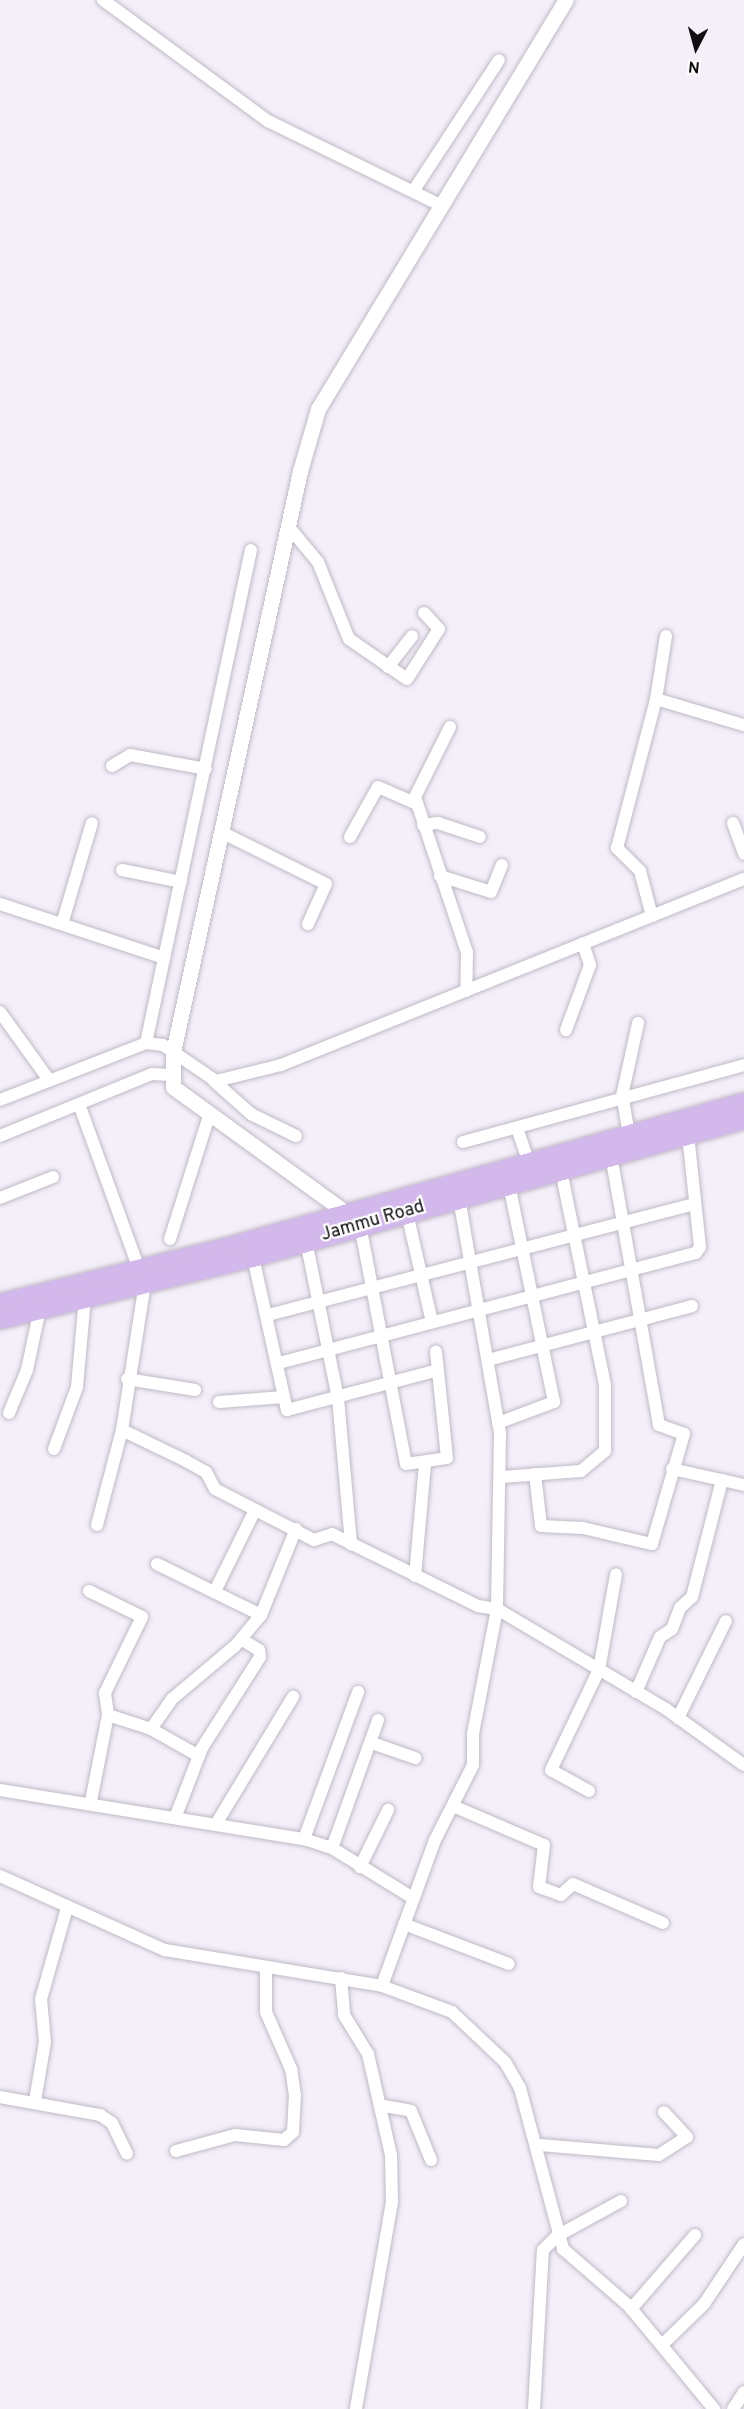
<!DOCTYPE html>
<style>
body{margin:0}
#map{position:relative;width:744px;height:2409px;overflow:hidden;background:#f5effa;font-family:Overpass,sans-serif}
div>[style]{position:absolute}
.roads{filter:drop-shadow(0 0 2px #bfbac5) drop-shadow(0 0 2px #bfbac5)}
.minor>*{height:12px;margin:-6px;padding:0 6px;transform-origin:6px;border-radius:6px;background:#fff}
.tertiary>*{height:15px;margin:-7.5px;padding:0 7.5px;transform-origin:7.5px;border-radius:7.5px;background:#fff}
.primary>*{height:20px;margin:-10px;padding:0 10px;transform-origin:10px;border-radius:10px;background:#d3b8eb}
span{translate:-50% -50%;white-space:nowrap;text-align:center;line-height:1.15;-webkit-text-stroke:4.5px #fff;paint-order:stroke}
.street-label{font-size:18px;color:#100e12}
.north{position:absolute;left:666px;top:18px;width:60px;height:60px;-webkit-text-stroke:4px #fff;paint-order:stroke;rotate:186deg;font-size:16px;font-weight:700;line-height:24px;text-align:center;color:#100e12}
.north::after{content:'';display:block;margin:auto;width:21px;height:27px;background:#100e12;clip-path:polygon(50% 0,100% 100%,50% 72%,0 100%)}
</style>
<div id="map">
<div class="roads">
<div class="minor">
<div style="left:103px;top:0;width:205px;rotate:36.3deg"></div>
<div style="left:268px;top:121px;width:189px;rotate:26deg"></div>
<div style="left:414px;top:190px;width:155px;rotate:-56.8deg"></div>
<div style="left:288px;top:526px;width:47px;rotate:50.2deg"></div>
<div style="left:318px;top:562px;width:83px;rotate:68.1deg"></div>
<div style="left:349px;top:639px;width:70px;rotate:34.6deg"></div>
<div style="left:407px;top:679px;width:59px;rotate:-57.4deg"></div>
<div style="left:439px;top:629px;width:22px;rotate:-133deg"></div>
<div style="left:666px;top:636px;width:64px;rotate:99deg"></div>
<div style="left:656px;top:699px;width:92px;rotate:16.5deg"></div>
<div style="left:388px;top:667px;width:39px;rotate:-52deg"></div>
<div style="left:450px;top:727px;width:78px;rotate:116.6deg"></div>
<div style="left:415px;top:797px;width:163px;rotate:71.5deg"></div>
<div style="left:467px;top:952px;width:39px;rotate:91deg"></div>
<div style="left:112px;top:766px;width:21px;rotate:-31deg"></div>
<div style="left:130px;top:755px;width:77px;rotate:10.4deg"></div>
<div style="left:733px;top:823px;width:33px;rotate:70deg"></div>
<div style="left:423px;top:825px;width:15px;rotate:-8deg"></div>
<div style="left:438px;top:823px;width:44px;rotate:18.4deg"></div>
<div style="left:221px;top:832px;width:117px;rotate:26.3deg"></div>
<div style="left:326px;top:884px;width:44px;rotate:114.2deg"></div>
<div style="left:350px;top:837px;width:57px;rotate:-60.8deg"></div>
<div style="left:378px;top:787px;width:40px;rotate:23.4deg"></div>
<div style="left:122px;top:870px;width:60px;rotate:11.5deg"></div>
<div style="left:440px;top:876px;width:53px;rotate:17.4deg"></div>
<div style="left:491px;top:892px;width:29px;rotate:-68deg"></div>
<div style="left:0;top:904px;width:173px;rotate:18.2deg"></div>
<div style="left:652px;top:916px;width:47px;rotate:-104.9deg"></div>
<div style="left:640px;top:871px;width:33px;rotate:-135deg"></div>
<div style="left:617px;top:848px;width:154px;rotate:-75.3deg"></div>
<div style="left:62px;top:924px;width:105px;rotate:-73.5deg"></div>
<div style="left:0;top:1012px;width:84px;rotate:54.2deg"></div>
<div style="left:566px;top:1030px;width:69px;rotate:-69.7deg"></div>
<div style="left:590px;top:965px;width:23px;rotate:-108deg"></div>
<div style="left:146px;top:1043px;width:504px;rotate:-77.98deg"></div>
<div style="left:214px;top:1081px;width:50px;rotate:41.7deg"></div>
<div style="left:251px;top:1114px;width:50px;rotate:26.1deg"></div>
<div style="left:0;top:1100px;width:157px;rotate:-21.3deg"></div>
<div style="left:146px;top:1043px;width:17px;rotate:7deg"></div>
<div style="left:163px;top:1045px;width:64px;rotate:34.2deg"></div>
<div style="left:216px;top:1081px;width:67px;rotate:-13.8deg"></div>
<div style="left:281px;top:1065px;width:499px;rotate:-21.9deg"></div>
<div style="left:79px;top:1104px;width:176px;rotate:70deg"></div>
<div style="left:517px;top:1128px;width:37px;rotate:71deg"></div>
<div style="left:629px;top:1134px;width:39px;rotate:-100deg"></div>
<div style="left:622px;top:1096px;width:75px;rotate:-77.6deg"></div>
<div style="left:0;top:1136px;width:164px;rotate:-22.2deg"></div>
<div style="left:152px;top:1074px;width:18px;rotate:3deg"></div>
<div style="left:463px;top:1142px;width:291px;rotate:-15.3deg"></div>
<div style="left:0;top:1198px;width:57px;rotate:-21.6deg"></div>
<div style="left:459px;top:1198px;width:240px;rotate:80.1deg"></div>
<div style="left:500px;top:1434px;width:175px;rotate:91deg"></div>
<div style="left:497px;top:1609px;width:196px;rotate:30.6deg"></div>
<div style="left:666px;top:1709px;width:96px;rotate:35.7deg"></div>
<div style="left:407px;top:1213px;width:112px;rotate:77.1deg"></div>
<div style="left:360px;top:1225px;width:243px;rotate:79.1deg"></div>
<div style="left:406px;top:1464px;width:41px;rotate:-8.3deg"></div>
<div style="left:447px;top:1458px;width:107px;rotate:-95.9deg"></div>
<div style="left:170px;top:1239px;width:132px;rotate:-72.4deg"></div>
<div style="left:306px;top:1241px;width:160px;rotate:78.5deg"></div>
<div style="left:338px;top:1398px;width:147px;rotate:84.9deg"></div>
<div style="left:253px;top:1257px;width:157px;rotate:77.5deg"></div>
<div style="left:287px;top:1410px;width:156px;rotate:-14.8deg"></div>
<div style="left:145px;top:1283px;width:149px;rotate:98.9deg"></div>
<div style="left:122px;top:1430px;width:71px;rotate:25.8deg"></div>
<div style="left:186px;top:1461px;width:23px;rotate:29deg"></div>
<div style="left:206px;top:1472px;width:19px;rotate:62deg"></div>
<div style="left:215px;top:1489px;width:111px;rotate:27.3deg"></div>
<div style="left:314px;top:1540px;width:19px;rotate:-18deg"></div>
<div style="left:332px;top:1534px;width:163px;rotate:26.3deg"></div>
<div style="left:478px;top:1606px;width:19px;rotate:9deg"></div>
<div style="left:497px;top:1609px;width:127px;rotate:100.9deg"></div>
<div style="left:473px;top:1734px;width:31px;rotate:90deg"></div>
<div style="left:473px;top:1765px;width:84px;rotate:116.9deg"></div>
<div style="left:435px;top:1840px;width:155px;rotate:110deg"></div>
<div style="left:268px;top:1315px;width:440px;rotate:-14.6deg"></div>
<div style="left:488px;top:1360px;width:211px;rotate:-14.8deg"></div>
<div style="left:279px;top:1363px;width:431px;rotate:-14.8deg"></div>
<div style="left:696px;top:1253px;width:7px;rotate:-56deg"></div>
<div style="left:700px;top:1247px;width:113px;rotate:-96.1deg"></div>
<div style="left:127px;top:1379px;width:69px;rotate:9.2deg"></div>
<div style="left:219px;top:1402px;width:65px;rotate:-4.4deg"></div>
<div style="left:9px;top:1413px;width:47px;rotate:-67.3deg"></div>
<div style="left:27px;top:1370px;width:62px;rotate:-78deg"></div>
<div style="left:498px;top:1423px;width:60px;rotate:-20.6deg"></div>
<div style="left:554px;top:1402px;width:222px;rotate:-101.7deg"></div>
<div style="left:54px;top:1449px;width:66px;rotate:-69.6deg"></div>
<div style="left:77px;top:1387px;width:89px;rotate:-84.9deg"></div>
<div style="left:672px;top:1469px;width:74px;rotate:12.5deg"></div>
<div style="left:535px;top:1474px;width:52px;rotate:83.4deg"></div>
<div style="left:541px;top:1526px;width:42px;rotate:2.7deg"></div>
<div style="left:583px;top:1528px;width:71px;rotate:13.1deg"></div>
<div style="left:652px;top:1544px;width:115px;rotate:-73.8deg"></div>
<div style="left:684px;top:1434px;width:27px;rotate:-160deg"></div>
<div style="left:659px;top:1425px;width:273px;rotate:-100.1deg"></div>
<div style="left:502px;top:1477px;width:79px;rotate:-4.3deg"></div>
<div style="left:581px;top:1471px;width:31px;rotate:-40deg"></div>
<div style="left:605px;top:1451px;width:66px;rotate:-90deg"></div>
<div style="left:605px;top:1385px;width:219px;rotate:-101.6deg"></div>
<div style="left:97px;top:1525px;width:98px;rotate:-75.3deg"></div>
<div style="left:157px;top:1564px;width:116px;rotate:26.1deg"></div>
<div style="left:415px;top:1576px;width:113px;rotate:-84.9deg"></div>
<div style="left:216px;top:1589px;width:88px;rotate:-63.7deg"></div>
<div style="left:89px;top:1591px;width:59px;rotate:26.1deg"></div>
<div style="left:142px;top:1617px;width:85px;rotate:116deg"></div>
<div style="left:105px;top:1693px;width:22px;rotate:82deg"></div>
<div style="left:108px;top:1715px;width:88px;rotate:101.2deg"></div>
<div style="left:636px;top:1692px;width:60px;rotate:-66.4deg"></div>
<div style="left:660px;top:1637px;width:14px;rotate:-34deg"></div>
<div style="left:672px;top:1629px;width:22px;rotate:-69deg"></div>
<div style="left:680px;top:1608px;width:16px;rotate:-43deg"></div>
<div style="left:692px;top:1597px;width:121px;rotate:-75.6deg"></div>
<div style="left:108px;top:1715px;width:45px;rotate:18deg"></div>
<div style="left:151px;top:1729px;width:55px;rotate:29.4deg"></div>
<div style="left:678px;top:1718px;width:108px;rotate:-63.7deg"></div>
<div style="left:151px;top:1729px;width:37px;rotate:-55deg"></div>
<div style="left:172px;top:1699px;width:82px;rotate:-40.1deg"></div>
<div style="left:235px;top:1646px;width:40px;rotate:-50deg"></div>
<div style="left:261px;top:1615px;width:93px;rotate:-67.9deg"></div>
<div style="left:372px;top:1743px;width:46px;rotate:19.2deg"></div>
<div style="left:0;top:1790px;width:308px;rotate:9.2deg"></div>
<div style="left:304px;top:1839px;width:29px;rotate:18deg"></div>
<div style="left:332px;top:1848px;width:95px;rotate:31.7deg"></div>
<div style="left:589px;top:1791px;width:43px;rotate:-151.1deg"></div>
<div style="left:551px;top:1770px;width:111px;rotate:-64.4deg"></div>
<div style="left:599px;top:1670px;width:97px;rotate:-79.9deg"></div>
<div style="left:453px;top:1806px;width:99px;rotate:23.2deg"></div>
<div style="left:544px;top:1845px;width:42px;rotate:96.8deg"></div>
<div style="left:539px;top:1887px;width:23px;rotate:20deg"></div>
<div style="left:561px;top:1895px;width:16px;rotate:-43deg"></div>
<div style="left:573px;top:1884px;width:98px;rotate:23.4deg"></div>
<div style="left:175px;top:1818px;width:75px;rotate:-68.9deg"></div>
<div style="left:202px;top:1748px;width:108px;rotate:-57.5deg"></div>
<div style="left:260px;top:1657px;width:7px;rotate:-98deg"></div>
<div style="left:259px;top:1650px;width:21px;rotate:-149deg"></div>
<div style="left:216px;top:1824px;width:149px;rotate:-58.8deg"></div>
<div style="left:304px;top:1839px;width:157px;rotate:-69.8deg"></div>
<div style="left:332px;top:1848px;width:136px;rotate:-70.2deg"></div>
<div style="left:360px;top:1867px;width:64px;rotate:-63.8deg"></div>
<div style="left:0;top:1876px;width:181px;rotate:24.2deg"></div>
<div style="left:165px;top:1950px;width:220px;rotate:9.4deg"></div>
<div style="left:382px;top:1986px;width:75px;rotate:20.4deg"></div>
<div style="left:452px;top:2012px;width:73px;rotate:43.3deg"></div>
<div style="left:505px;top:2062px;width:30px;rotate:60deg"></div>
<div style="left:520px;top:2088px;width:167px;rotate:75deg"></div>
<div style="left:563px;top:2249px;width:87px;rotate:40.8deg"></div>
<div style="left:629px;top:2306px;width:134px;rotate:50.5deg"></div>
<div style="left:404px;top:1924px;width:112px;rotate:20.9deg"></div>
<div style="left:341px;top:1978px;width:37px;rotate:85deg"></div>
<div style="left:344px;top:2015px;width:46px;rotate:58.4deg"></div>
<div style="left:368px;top:2054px;width:104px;rotate:77.2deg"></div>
<div style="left:391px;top:2155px;width:47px;rotate:88.8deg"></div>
<div style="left:392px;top:2202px;width:210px;rotate:99.9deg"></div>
<div style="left:0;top:2097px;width:102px;rotate:10.2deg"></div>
<div style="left:100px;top:2115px;width:14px;rotate:34deg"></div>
<div style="left:112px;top:2123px;width:34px;rotate:64deg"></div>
<div style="left:35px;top:2101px;width:60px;rotate:-80.4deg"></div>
<div style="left:45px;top:2042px;width:43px;rotate:-95.3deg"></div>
<div style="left:41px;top:1999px;width:95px;rotate:-74.1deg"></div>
<div style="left:384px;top:2106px;width:27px;rotate:10deg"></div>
<div style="left:411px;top:2111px;width:53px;rotate:67.8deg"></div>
<div style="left:540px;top:2145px;width:119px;rotate:4.8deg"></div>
<div style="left:659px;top:2155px;width:33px;rotate:-33deg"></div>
<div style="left:687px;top:2137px;width:34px;rotate:-133deg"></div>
<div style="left:176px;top:2151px;width:61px;rotate:-15.2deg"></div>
<div style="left:235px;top:2135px;width:49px;rotate:5.8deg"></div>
<div style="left:284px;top:2140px;width:12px;rotate:-42deg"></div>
<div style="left:293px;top:2132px;width:36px;rotate:-87deg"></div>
<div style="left:295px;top:2096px;width:27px;rotate:-98deg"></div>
<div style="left:291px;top:2069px;width:62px;rotate:-113.7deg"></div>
<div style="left:266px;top:2012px;width:45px;rotate:-90deg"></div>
<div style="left:631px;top:2309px;width:98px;rotate:-49.1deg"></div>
<div style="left:663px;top:2344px;width:57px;rotate:-44.3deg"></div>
<div style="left:704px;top:2304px;width:72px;rotate:-56.3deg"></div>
<div style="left:534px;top:2409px;width:159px;rotate:-86.8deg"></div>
<div style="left:543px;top:2250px;width:20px;rotate:-45deg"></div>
<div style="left:557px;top:2236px;width:73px;rotate:-28.7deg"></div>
<div style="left:733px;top:2409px;width:20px;rotate:-57deg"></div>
</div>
<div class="tertiary">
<div style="left:356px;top:1220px;width:226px;rotate:-144deg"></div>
<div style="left:173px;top:1087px;width:35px;rotate:-90deg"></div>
<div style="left:173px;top:1052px;width:595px;rotate:-77.67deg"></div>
<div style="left:300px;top:471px;width:65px;rotate:-73.8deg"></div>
<div style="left:318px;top:409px;width:478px;rotate:-58.8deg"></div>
</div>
<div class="primary">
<div style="left:0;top:1304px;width:230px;rotate:-13.9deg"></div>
<div style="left:223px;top:1249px;width:541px;rotate:-15.65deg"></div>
<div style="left:0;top:1319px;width:260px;rotate:-13.8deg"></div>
<div style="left:253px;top:1257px;width:510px;rotate:-15.7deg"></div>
</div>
</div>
<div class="street-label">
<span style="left:373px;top:1222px;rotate:-16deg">Jammu Road</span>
</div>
<div class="north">N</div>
</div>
